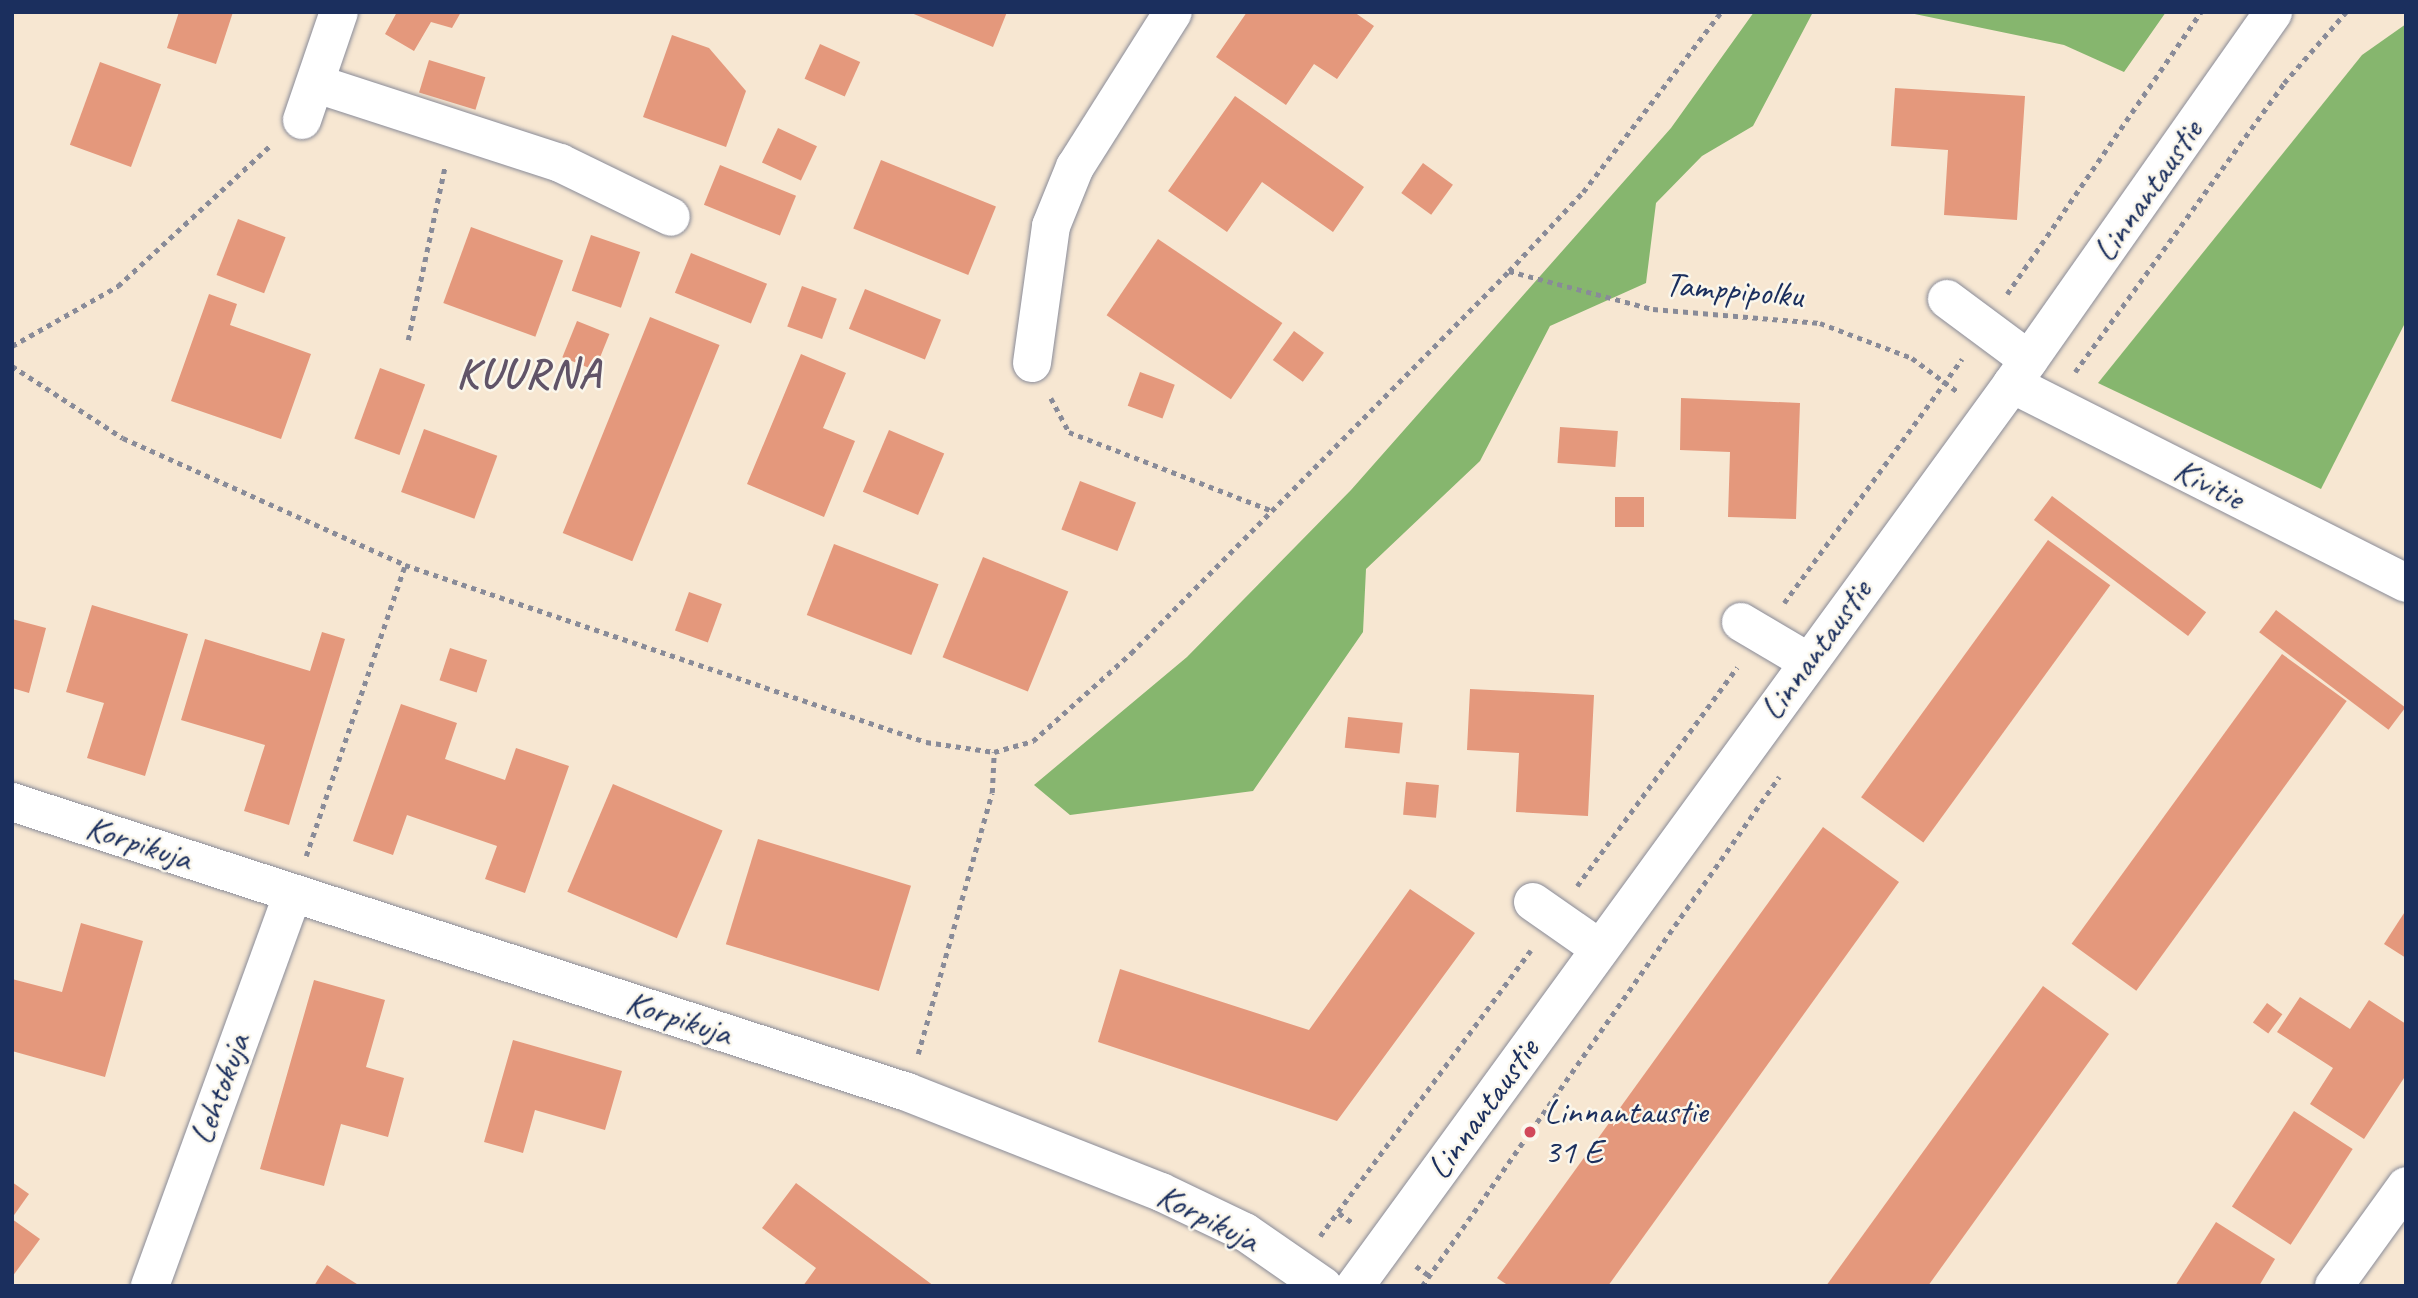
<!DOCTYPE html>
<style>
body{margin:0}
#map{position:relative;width:2418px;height:1298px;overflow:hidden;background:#f7e7d2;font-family:Caveat,sans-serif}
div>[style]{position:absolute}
.forest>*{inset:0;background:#86b66e}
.building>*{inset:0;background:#e4987c;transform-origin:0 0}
.path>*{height:4.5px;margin-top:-2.25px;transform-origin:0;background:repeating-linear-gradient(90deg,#898b98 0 5px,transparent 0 10px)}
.roads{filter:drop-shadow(0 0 2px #898b98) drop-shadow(0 0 2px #898b98)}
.minor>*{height:38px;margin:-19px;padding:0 19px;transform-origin:19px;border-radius:19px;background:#fff}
.dots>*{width:19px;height:19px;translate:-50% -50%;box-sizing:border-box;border:4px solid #fbf7ec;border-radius:50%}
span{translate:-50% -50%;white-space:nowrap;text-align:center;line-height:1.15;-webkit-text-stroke:5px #fbf7ec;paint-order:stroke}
.street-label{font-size:35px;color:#1b2f5e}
.poi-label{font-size:35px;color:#1b2f5e}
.left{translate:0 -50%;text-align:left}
.district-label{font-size:42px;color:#615468;font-weight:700;letter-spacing:2px}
.frame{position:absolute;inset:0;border:14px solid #1b2f5e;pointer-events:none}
</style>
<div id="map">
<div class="forest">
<div style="clip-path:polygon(1754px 12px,1813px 12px,1753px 126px,1702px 156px,1656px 203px,1646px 283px,1550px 326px,1480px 461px,1366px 569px,1363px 632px,1253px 791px,1070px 815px,1034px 785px,1187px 657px,1351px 490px,1671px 128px)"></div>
<div style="clip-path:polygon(1905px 12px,2166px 12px,2124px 72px,2064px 45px)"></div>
<div style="clip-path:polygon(2406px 24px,2406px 321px,2321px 489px,2098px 383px,2362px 55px)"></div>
</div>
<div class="building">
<div style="clip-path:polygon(179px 12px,233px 12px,216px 64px,167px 48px)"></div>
<div style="clip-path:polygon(397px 12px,461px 12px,452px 28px,431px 22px,414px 51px,385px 34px)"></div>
<div style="clip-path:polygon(909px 12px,1007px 12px,993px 47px)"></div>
<div style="clip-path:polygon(1247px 12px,1354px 12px,1374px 26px,1337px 79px,1314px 64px,1286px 105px,1216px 57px)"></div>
<div style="clip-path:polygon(672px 35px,709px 48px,746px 91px,726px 147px,643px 117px)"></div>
<div style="left:820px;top:44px;width:44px;height:38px;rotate:24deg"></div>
<div style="left:429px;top:60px;width:59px;height:34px;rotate:17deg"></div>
<div style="left:100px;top:62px;width:65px;height:88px;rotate:20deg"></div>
<div style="clip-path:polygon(1895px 88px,2025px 96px,2017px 220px,1944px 215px,1948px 150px,1891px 146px)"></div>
<div style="clip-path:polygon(1235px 96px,1364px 187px,1333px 232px,1262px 182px,1227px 232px,1168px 191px)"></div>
<div style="left:778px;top:128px;width:43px;height:38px;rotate:25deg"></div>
<div style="left:881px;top:160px;width:124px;height:74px;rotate:22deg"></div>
<div style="left:1423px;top:163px;width:37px;height:37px;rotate:36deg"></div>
<div style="left:720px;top:165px;width:82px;height:43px;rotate:22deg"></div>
<div style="left:238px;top:219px;width:51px;height:60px;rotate:21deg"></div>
<div style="left:471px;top:227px;width:98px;height:81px;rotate:20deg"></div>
<div style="left:591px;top:235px;width:52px;height:59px;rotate:19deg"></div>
<div style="left:1158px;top:239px;width:150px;height:92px;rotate:34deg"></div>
<div style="left:691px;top:253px;width:82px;height:43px;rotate:22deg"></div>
<div style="left:802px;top:286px;width:37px;height:43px;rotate:20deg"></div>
<div style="left:865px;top:289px;width:82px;height:43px;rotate:22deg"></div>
<div style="clip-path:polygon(209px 294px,237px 304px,230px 325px,311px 354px,281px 439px,171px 401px)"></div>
<div style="left:650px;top:317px;width:75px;height:233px;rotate:22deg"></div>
<div style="left:577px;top:321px;width:35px;height:39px;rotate:22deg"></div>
<div style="left:1294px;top:331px;width:37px;height:36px;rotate:36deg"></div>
<div style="clip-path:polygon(801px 354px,846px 373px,823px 428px,855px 441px,824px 517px,747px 484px)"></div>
<div style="left:380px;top:368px;width:48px;height:75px;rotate:20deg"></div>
<div style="left:1140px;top:372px;width:37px;height:36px;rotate:20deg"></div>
<div style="clip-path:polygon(1681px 398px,1800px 403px,1796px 519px,1728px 517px,1730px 452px,1680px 450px)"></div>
<div style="left:1560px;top:427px;width:58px;height:36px;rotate:4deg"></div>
<div style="left:424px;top:429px;width:78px;height:67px;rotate:20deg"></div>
<div style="left:889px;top:430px;width:60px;height:67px;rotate:23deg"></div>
<div style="left:1080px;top:481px;width:60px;height:52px;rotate:21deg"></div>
<div style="left:2052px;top:496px;width:193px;height:30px;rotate:37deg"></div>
<div style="left:1615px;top:497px;width:29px;height:30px"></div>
<div style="left:2048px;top:540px;width:77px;height:318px;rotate:36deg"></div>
<div style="left:834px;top:544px;width:112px;height:76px;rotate:21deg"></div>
<div style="left:983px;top:557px;width:92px;height:108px;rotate:22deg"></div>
<div style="left:689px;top:592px;width:35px;height:41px;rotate:20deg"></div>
<div style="clip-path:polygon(92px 605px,188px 634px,145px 776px,87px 758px,104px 703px,66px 692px)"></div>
<div style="left:2276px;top:610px;width:162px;height:28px;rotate:37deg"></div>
<div style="clip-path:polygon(12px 619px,46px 628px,29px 693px,12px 688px)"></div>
<div style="clip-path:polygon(322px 632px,345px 639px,289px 825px,244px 811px,265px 745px,181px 720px,205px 639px,310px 671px)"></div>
<div style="left:450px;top:648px;width:39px;height:34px;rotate:18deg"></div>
<div style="left:2282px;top:654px;width:80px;height:358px;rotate:36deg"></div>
<div style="clip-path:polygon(1470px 689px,1594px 695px,1588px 816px,1516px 812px,1519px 753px,1467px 750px)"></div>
<div style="clip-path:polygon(401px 704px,457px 723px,445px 759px,505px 780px,516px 748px,569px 766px,525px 893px,485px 879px,497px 846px,407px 815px,393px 855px,353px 841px)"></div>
<div style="left:1348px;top:717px;width:55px;height:31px;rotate:6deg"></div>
<div style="left:1406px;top:782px;width:33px;height:33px;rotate:5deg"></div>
<div style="left:613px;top:784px;width:119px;height:117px;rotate:23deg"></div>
<div style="clip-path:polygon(1823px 827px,1899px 882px,1608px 1286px,1509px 1286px,1497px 1278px)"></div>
<div style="left:758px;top:839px;width:160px;height:110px;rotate:17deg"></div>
<div style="clip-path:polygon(1410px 889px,1475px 933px,1337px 1121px,1098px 1042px,1120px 969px,1309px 1030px)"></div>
<div style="clip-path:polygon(2406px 910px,2406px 958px,2384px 944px)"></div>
<div style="clip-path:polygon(81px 923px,143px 941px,105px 1077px,12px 1051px,12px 979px,62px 992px)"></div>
<div style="clip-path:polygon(314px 980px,385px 1000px,366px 1067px,404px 1078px,388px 1137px,341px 1124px,324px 1186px,260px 1169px)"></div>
<div style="clip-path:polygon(2043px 986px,2109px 1034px,1928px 1286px,1826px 1286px)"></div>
<div style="clip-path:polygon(2300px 997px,2350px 1029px,2369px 1000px,2406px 1024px,2406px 1075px,2364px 1139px,2310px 1104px,2333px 1068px,2277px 1032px)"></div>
<div style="left:2267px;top:1003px;width:19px;height:24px;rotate:36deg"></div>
<div style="clip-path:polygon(513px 1040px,622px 1071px,605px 1130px,535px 1110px,523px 1153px,484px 1142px)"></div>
<div style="left:2294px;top:1111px;width:70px;height:114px;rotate:33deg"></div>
<div style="clip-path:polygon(12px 1182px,29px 1194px,12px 1218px)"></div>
<div style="clip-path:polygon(796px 1183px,934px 1286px,803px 1286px,816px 1268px,762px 1228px)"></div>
<div style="clip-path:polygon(12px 1219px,40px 1239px,12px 1277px)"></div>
<div style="clip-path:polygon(2216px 1222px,2275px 1259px,2259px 1286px,2175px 1286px)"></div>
<div style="clip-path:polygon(327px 1265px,360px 1286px,314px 1286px)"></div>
</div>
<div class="path">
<div style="left:1509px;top:271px;width:149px;rotate:14.8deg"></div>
<div style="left:1653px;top:309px;width:168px;rotate:4.8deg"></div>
<div style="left:1820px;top:323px;width:98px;rotate:20.8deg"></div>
<div style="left:1912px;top:358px;width:57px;rotate:36.5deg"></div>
<div style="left:2007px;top:294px;width:342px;rotate:-55.5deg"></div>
<div style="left:408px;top:340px;width:178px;rotate:-78deg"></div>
<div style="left:12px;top:346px;width:122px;rotate:-29.5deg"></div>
<div style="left:118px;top:286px;width:208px;rotate:-42.7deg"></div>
<div style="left:12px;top:366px;width:132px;rotate:33deg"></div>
<div style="left:123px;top:438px;width:309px;rotate:24.2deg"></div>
<div style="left:405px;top:565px;width:550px;rotate:18.76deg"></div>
<div style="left:926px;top:742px;width:69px;rotate:8.4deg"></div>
<div style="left:994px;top:752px;width:41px;rotate:-15.8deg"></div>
<div style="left:1033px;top:741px;width:132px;rotate:-41.9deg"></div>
<div style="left:1131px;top:653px;width:537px;rotate:-45.3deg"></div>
<div style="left:1509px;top:271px;width:108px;rotate:-46.9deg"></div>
<div style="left:1583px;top:192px;width:227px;rotate:-52.5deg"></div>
<div style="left:2075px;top:372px;width:357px;rotate:-54.1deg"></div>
<div style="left:2284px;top:83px;width:94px;rotate:-48.9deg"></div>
<div style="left:1051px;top:398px;width:38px;rotate:62deg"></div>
<div style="left:1069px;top:432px;width:219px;rotate:21.2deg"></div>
<div style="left:1784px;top:603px;width:302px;rotate:-53.9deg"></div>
<div style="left:306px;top:856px;width:307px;rotate:-71.2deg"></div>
<div style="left:1577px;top:886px;width:271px;rotate:-53.8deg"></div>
<div style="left:918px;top:1054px;width:271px;rotate:-74.2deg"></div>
<div style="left:992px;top:793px;width:41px;rotate:-87.2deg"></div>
<div style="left:1339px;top:1213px;width:19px;rotate:36deg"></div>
<div style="left:1320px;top:1236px;width:355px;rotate:-53.6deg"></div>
<div style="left:1416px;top:1266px;width:17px;rotate:36deg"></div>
<div style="left:1422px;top:1286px;width:622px;rotate:-54.96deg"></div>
</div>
<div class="roads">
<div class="minor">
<div style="left:317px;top:84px;width:256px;rotate:18deg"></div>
<div style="left:560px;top:163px;width:123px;rotate:25.9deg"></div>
<div style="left:302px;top:120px;width:114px;rotate:-71.1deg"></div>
<div style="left:1947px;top:299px;width:102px;rotate:36.6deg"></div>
<div style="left:1032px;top:363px;width:138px;rotate:-82.1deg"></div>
<div style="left:1051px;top:226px;width:64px;rotate:-67.9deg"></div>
<div style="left:1075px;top:167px;width:183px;rotate:-57.7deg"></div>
<div style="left:2012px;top:384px;width:441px;rotate:26.8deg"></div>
<div style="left:1741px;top:622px;width:77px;rotate:30.6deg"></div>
<div style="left:12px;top:802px;width:941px;rotate:17.95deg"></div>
<div style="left:907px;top:1092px;width:273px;rotate:21.5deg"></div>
<div style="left:1161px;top:1192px;width:93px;rotate:25.5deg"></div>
<div style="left:1245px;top:1232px;width:95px;rotate:34.7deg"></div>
<div style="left:1533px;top:902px;width:80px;rotate:34.9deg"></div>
<div style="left:150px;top:1286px;width:417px;rotate:-70deg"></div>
<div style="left:1355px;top:1286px;width:1116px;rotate:-53.93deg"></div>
<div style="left:2012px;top:384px;width:454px;rotate:-54.9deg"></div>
<div style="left:2334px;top:1286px;width:123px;rotate:-54.2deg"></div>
</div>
</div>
<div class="dots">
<div style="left:1530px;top:1132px;background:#d1495b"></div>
</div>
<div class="street-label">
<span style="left:2148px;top:191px;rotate:-55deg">Linnantaustie</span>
<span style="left:1734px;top:290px;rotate:5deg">Tamppipolku</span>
<span style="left:2209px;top:484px;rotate:27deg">Kivitie</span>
<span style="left:1816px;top:650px;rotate:-54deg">Linnantaustie</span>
<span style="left:139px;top:843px;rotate:18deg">Korpikuja</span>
<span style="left:679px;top:1018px;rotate:18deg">Korpikuja</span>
<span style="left:220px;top:1089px;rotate:-70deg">Lehtokuja</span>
<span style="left:1483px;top:1109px;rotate:-54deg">Linnantaustie</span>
<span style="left:1208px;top:1218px;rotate:27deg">Korpikuja</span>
</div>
<div class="poi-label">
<span class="left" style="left:1544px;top:1132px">Linnantaustie<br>31 E</span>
</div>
<div class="district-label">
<span style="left:529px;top:374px">KUURNA</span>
</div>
<div class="frame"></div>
</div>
